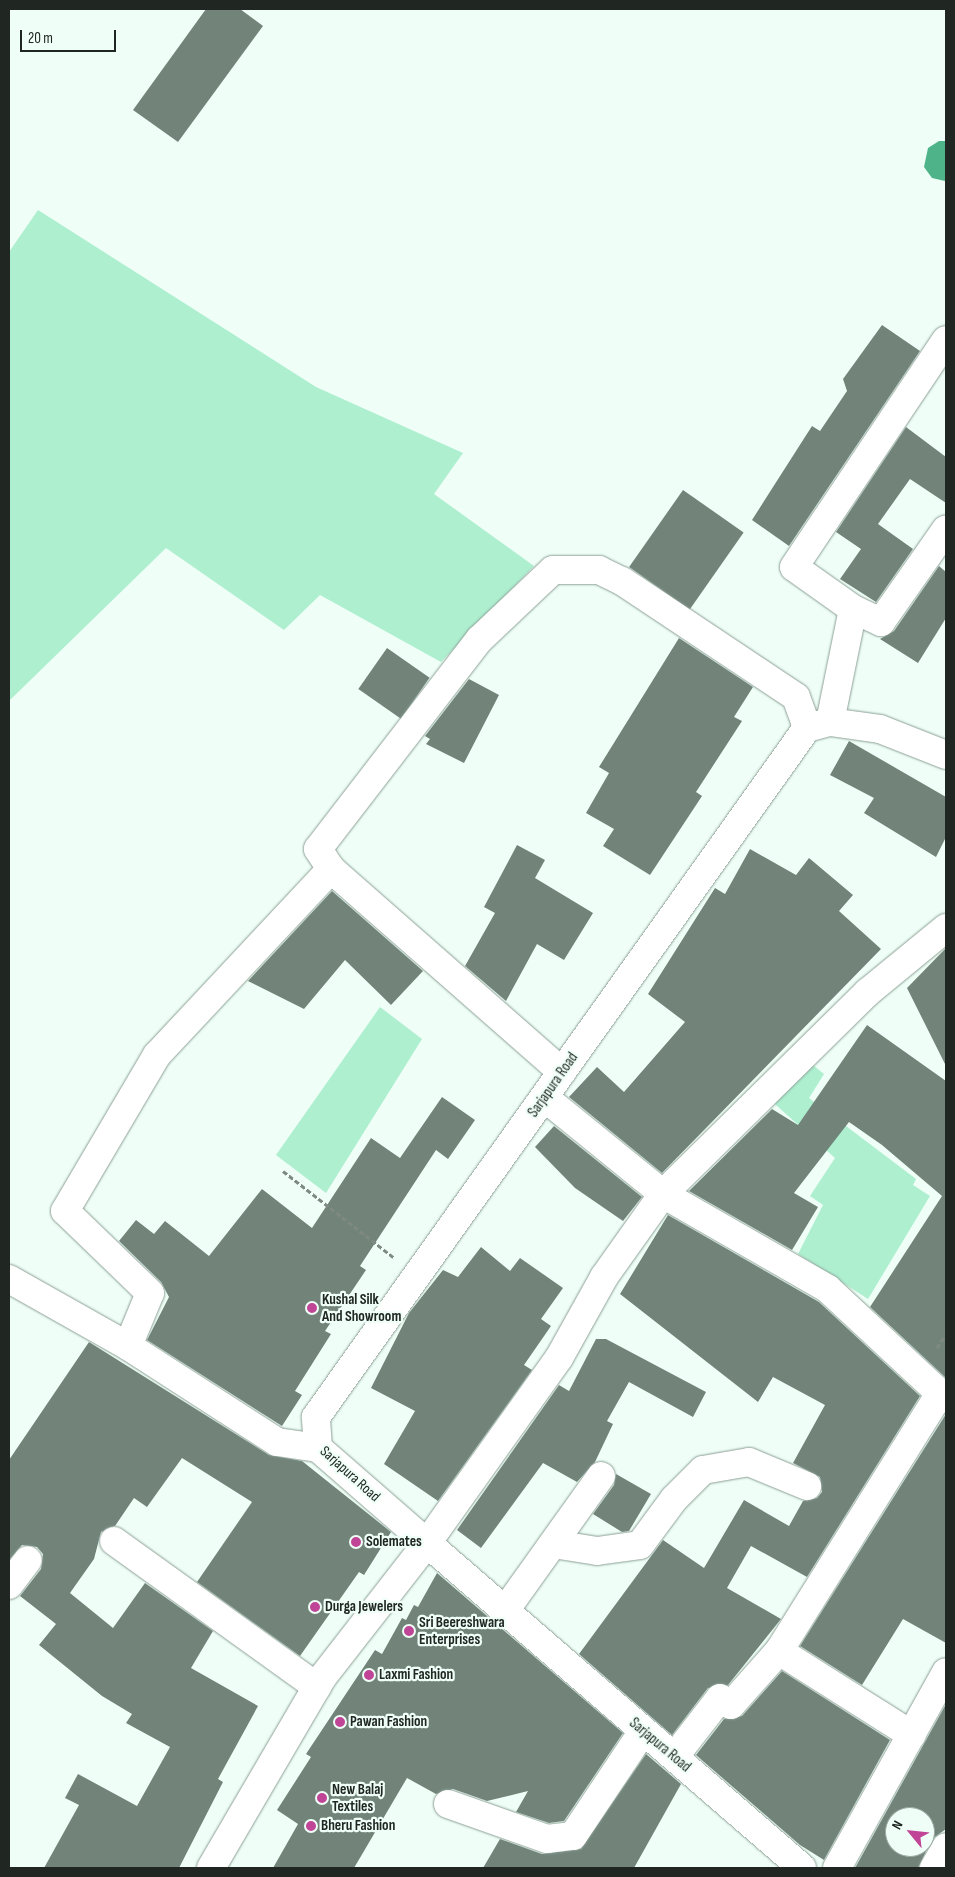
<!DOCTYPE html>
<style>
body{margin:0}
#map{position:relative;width:955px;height:1877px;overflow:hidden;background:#effff7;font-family:"Sofia Sans Condensed",sans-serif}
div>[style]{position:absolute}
.green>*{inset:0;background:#aeefd0}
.water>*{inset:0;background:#4eb389}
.building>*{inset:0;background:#72847a;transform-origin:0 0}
.path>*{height:3px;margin-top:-1.5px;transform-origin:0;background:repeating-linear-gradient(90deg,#7e8983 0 5px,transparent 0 7.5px)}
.roads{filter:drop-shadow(0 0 1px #8c9f95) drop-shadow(0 0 1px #8c9f95)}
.street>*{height:28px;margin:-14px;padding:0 14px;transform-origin:14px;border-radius:14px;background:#fff}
.secondary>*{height:28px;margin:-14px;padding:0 14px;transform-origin:14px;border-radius:14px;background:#fff}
.dots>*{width:14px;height:14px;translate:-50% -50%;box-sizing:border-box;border:2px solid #effff7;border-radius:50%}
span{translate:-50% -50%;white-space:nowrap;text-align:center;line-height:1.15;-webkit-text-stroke:4.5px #effff7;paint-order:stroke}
.street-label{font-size:15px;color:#202723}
.poi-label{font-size:15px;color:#202723;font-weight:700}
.left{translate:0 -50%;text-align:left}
.frame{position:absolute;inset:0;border:10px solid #202723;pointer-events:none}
.north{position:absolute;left:885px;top:1807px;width:50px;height:50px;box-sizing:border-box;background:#effff7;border:1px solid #9ca9a2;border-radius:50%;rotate:298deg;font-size:14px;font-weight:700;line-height:20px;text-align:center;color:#202723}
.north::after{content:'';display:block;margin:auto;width:18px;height:22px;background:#c04597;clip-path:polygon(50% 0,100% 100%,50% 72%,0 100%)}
.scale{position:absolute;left:20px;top:30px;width:96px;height:22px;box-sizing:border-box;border:2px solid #202723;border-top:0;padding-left:6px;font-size:15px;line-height:18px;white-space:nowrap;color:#202723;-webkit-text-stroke:4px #effff7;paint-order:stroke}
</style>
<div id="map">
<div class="green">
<div style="clip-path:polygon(38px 210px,316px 387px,463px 453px,434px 494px,534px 566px,441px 662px,320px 595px,284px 630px,166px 548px,9px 701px,9px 252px)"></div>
<div style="clip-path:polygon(380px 1007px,422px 1039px,326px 1193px,276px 1155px)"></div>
<div style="clip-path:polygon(808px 1061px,824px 1074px,809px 1098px,916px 1179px,913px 1185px,930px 1196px,868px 1299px,798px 1254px,823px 1205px,810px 1196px,835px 1158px,766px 1096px)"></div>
</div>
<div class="water">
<div style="clip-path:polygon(939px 141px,946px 141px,945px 181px,932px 178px,924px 167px,928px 148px)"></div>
</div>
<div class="building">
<div style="clip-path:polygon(206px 9px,240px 9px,263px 26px,178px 142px,133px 110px)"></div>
<div style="clip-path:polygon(882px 325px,920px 351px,789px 546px,752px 520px,812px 426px,820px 431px,847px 391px,843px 379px)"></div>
<div style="clip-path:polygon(906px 427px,946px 457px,946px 503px,910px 479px,878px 524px,913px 549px,876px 602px,840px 579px,861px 549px,836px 532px)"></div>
<div style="left:683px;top:490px;width:74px;height:94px;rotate:35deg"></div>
<div style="clip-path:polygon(939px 566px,946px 572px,946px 618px,918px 663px,880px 639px,894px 631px)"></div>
<div style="clip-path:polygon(679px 638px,753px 687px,734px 717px,742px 721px,696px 792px,702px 796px,650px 875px,603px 846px,614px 829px,586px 813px,609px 773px,599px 767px)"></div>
<div style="left:387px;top:648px;width:52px;height:50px;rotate:35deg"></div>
<div style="clip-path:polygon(469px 679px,499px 695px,464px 763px,426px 744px,430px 739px,425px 736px)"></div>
<div style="clip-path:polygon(849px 741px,946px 797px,946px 837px,936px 857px,864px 813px,874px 798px,830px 775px)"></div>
<div style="clip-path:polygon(517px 845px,545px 860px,535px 878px,593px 913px,564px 960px,537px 944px,506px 1001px,465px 966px,495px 913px,484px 907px)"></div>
<div style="clip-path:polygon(750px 849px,796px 875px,809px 858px,853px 895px,839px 911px,881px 949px,662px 1173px,569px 1097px,597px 1067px,624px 1092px,685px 1022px,648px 994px,715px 888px,725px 894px)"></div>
<div style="clip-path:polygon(332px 891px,423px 971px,391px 1005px,345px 960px,304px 1009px,248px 981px)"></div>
<div style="clip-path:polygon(946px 948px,946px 1066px,907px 988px)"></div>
<div style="clip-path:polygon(867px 1025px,946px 1081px,946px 1378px,870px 1307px,942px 1196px,882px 1145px,849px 1122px,794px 1193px,818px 1207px,792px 1250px,689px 1191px,772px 1109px,798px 1125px)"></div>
<div style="clip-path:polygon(442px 1097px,475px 1120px,448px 1159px,436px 1150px,360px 1266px,366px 1270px,325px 1331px,331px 1334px,295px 1391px,302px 1395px,282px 1426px,147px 1340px,169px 1297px,161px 1282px,119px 1241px,136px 1220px,154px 1234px,165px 1221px,209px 1256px,262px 1189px,312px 1228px,371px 1138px,400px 1158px)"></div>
<div style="clip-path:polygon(554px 1126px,642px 1197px,623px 1221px,575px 1188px,535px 1147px)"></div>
<div style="clip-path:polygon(668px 1215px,819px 1302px,920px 1396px,807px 1577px,751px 1546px,727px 1588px,781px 1619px,728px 1685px,708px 1688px,672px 1735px,579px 1654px,663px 1540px,704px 1568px,744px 1500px,789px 1526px,803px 1501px,817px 1498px,822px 1492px,820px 1477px,793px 1463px,825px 1405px,773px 1377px,758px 1402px,620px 1294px)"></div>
<div style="clip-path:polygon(481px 1247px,510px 1271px,520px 1258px,563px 1288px,541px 1319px,551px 1326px,524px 1365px,532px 1370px,438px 1501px,384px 1464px,415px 1411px,371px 1388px,409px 1313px,443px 1270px,458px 1277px)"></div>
<div style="clip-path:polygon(596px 1339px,606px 1339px,706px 1392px,693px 1417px,629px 1382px,607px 1421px,613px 1424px,595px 1462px,577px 1482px,543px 1463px,481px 1548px,457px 1530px,559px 1385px,569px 1391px)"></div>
<div style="clip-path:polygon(89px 1342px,269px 1455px,302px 1461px,391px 1532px,364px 1575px,359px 1572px,300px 1656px,197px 1582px,252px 1502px,182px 1458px,147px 1507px,134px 1498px,115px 1526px,101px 1532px,94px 1559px,70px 1593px,113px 1628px,145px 1583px,213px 1631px,191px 1668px,258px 1706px,218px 1779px,223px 1782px,179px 1868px,44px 1868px,79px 1805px,65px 1798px,78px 1774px,137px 1806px,170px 1747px,126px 1723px,132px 1714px,102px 1696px,39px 1645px,56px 1624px,20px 1596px,41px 1569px,43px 1554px,37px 1547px,22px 1545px,9px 1560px,9px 1460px)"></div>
<div style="clip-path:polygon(946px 1414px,946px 1643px,903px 1619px,862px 1685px,800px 1646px)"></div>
<div style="clip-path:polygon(616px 1474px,651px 1494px,629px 1531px,622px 1532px,593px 1514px,614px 1485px)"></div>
<div style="clip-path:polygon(437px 1573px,623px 1733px,564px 1821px,549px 1823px,516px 1812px,528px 1791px,487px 1801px,453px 1789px,436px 1794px,407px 1778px,354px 1868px,273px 1868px,298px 1824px,277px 1810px,311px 1757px,306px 1754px,375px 1650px,382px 1654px,402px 1618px,406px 1620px,414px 1605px,418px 1607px)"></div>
<div style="clip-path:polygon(782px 1671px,890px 1740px,824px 1860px,800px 1845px,696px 1755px,724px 1719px,742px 1716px)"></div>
<div style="clip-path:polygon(evenodd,946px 1704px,946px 1829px,932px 1839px,918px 1868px,855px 1868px,946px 1704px,895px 1817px,925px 1817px,925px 1847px,895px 1847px,895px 1817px)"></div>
<div style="clip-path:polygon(646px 1754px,681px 1784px,634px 1868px,483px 1868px,500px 1839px,542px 1854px,581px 1849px)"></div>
</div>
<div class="path">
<div style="left:283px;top:1171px;width:140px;rotate:38deg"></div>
<div style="left:937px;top:1348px;width:17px;rotate:-57deg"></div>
</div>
<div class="roads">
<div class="street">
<div style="left:853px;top:609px;width:72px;rotate:-144.6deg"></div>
<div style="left:794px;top:567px;width:273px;rotate:-56.2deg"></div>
<div style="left:830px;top:722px;width:115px;rotate:-78.5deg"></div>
<div style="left:853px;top:609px;width:31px;rotate:25deg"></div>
<div style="left:881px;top:622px;width:113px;rotate:-55deg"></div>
<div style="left:562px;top:1072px;width:308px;rotate:-138.7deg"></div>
<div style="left:331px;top:869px;width:24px;rotate:-123deg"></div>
<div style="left:318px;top:849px;width:265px;rotate:-52.4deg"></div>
<div style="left:480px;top:639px;width:100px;rotate:-43.4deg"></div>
<div style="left:553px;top:570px;width:46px"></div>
<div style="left:599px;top:570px;width:25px;rotate:26deg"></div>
<div style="left:622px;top:581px;width:209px;rotate:33.7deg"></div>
<div style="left:796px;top:697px;width:33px;rotate:70deg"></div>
<div style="left:545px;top:1098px;width:152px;rotate:39.1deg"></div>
<div style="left:663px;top:1194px;width:190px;rotate:29.9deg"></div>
<div style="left:828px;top:1289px;width:161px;rotate:43deg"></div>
<div style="left:9px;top:1279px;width:137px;rotate:29.4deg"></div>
<div style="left:128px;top:1346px;width:177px;rotate:32.8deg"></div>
<div style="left:277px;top:1442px;width:41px;rotate:8.3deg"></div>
<div style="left:128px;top:1346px;width:57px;rotate:-67.5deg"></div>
<div style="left:150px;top:1293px;width:118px;rotate:-136deg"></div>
<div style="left:65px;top:1211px;width:181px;rotate:-59.5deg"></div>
<div style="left:157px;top:1055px;width:255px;rotate:-46.9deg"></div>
<div style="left:114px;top:1541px;width:250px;rotate:35.7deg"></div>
<div style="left:427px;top:1543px;width:227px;rotate:-54.5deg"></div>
<div style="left:559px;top:1358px;width:93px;rotate:-60.9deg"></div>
<div style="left:604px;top:1277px;width:102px;rotate:-54.6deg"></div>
<div style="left:663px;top:1194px;width:288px;rotate:-44.6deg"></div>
<div style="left:868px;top:992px;width:101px;rotate:-39.4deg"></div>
<div style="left:553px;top:1544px;width:45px;rotate:9deg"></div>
<div style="left:597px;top:1551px;width:43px;rotate:-7.9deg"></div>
<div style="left:640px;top:1545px;width:57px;rotate:-53.5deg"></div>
<div style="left:674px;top:1499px;width:41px;rotate:-45deg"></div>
<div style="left:703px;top:1470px;width:47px;rotate:-9.9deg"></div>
<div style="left:749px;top:1462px;width:63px;rotate:22.5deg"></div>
<div style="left:9px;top:1585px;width:31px;rotate:-53deg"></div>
<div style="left:504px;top:1612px;width:167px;rotate:-54.5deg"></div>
<div style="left:779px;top:1651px;width:157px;rotate:32.3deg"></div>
<div style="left:675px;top:1756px;width:73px;rotate:-52.2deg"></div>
<div style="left:720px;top:1698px;width:13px;rotate:32deg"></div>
<div style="left:731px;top:1705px;width:72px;rotate:-48.4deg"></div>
<div style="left:779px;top:1651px;width:304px;rotate:-58deg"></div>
<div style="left:448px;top:1804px;width:105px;rotate:19.5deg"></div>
<div style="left:547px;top:1839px;width:26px;rotate:-7deg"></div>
<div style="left:573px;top:1836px;width:126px;rotate:-56.3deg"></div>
<div style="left:837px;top:1868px;width:224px;rotate:-60.9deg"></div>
<div style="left:934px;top:1868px;width:24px;rotate:-60deg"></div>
</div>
<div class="secondary">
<div style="left:427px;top:1543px;width:496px;rotate:40.9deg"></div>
<div style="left:211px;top:1868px;width:220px;rotate:-59.7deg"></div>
<div style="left:322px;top:1678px;width:171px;rotate:-52.1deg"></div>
<div style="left:427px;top:1543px;width:145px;rotate:-138.9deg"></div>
<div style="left:318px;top:1448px;width:31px;rotate:-94deg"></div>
<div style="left:316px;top:1417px;width:846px;rotate:-54.53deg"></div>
<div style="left:807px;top:728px;width:24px;rotate:-15deg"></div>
<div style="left:830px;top:722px;width:50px;rotate:8deg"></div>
<div style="left:880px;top:729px;width:71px;rotate:21.5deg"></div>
</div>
</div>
<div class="dots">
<div style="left:312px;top:1308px;background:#c04597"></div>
<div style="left:356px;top:1542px;background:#c04597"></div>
<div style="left:315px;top:1607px;background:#c04597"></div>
<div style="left:409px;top:1631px;background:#c04597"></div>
<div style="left:369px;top:1675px;background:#c04597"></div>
<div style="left:340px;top:1722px;background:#c04597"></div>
<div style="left:322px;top:1798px;background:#c04597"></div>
<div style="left:311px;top:1826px;background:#c04597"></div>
</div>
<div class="street-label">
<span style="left:553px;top:1085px;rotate:-55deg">Sarjapura Road</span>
<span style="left:350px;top:1474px;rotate:42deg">Sarjapura Road</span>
<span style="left:660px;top:1745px;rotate:40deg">Sarjapura Road</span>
</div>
<div class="poi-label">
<span class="left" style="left:322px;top:1308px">Kushal Silk<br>And Showroom</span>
<span class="left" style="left:366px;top:1542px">Solemates</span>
<span class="left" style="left:325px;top:1607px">Durga Jewelers</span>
<span class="left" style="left:419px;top:1631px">Sri Beereshwara<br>Enterprises</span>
<span class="left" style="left:379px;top:1675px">Laxmi Fashion</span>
<span class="left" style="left:350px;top:1722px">Pawan Fashion</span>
<span class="left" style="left:332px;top:1798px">New Balaj<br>Textiles</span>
<span class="left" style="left:321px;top:1826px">Bheru Fashion</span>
</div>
<div class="frame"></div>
<div class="north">N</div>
<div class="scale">20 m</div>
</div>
